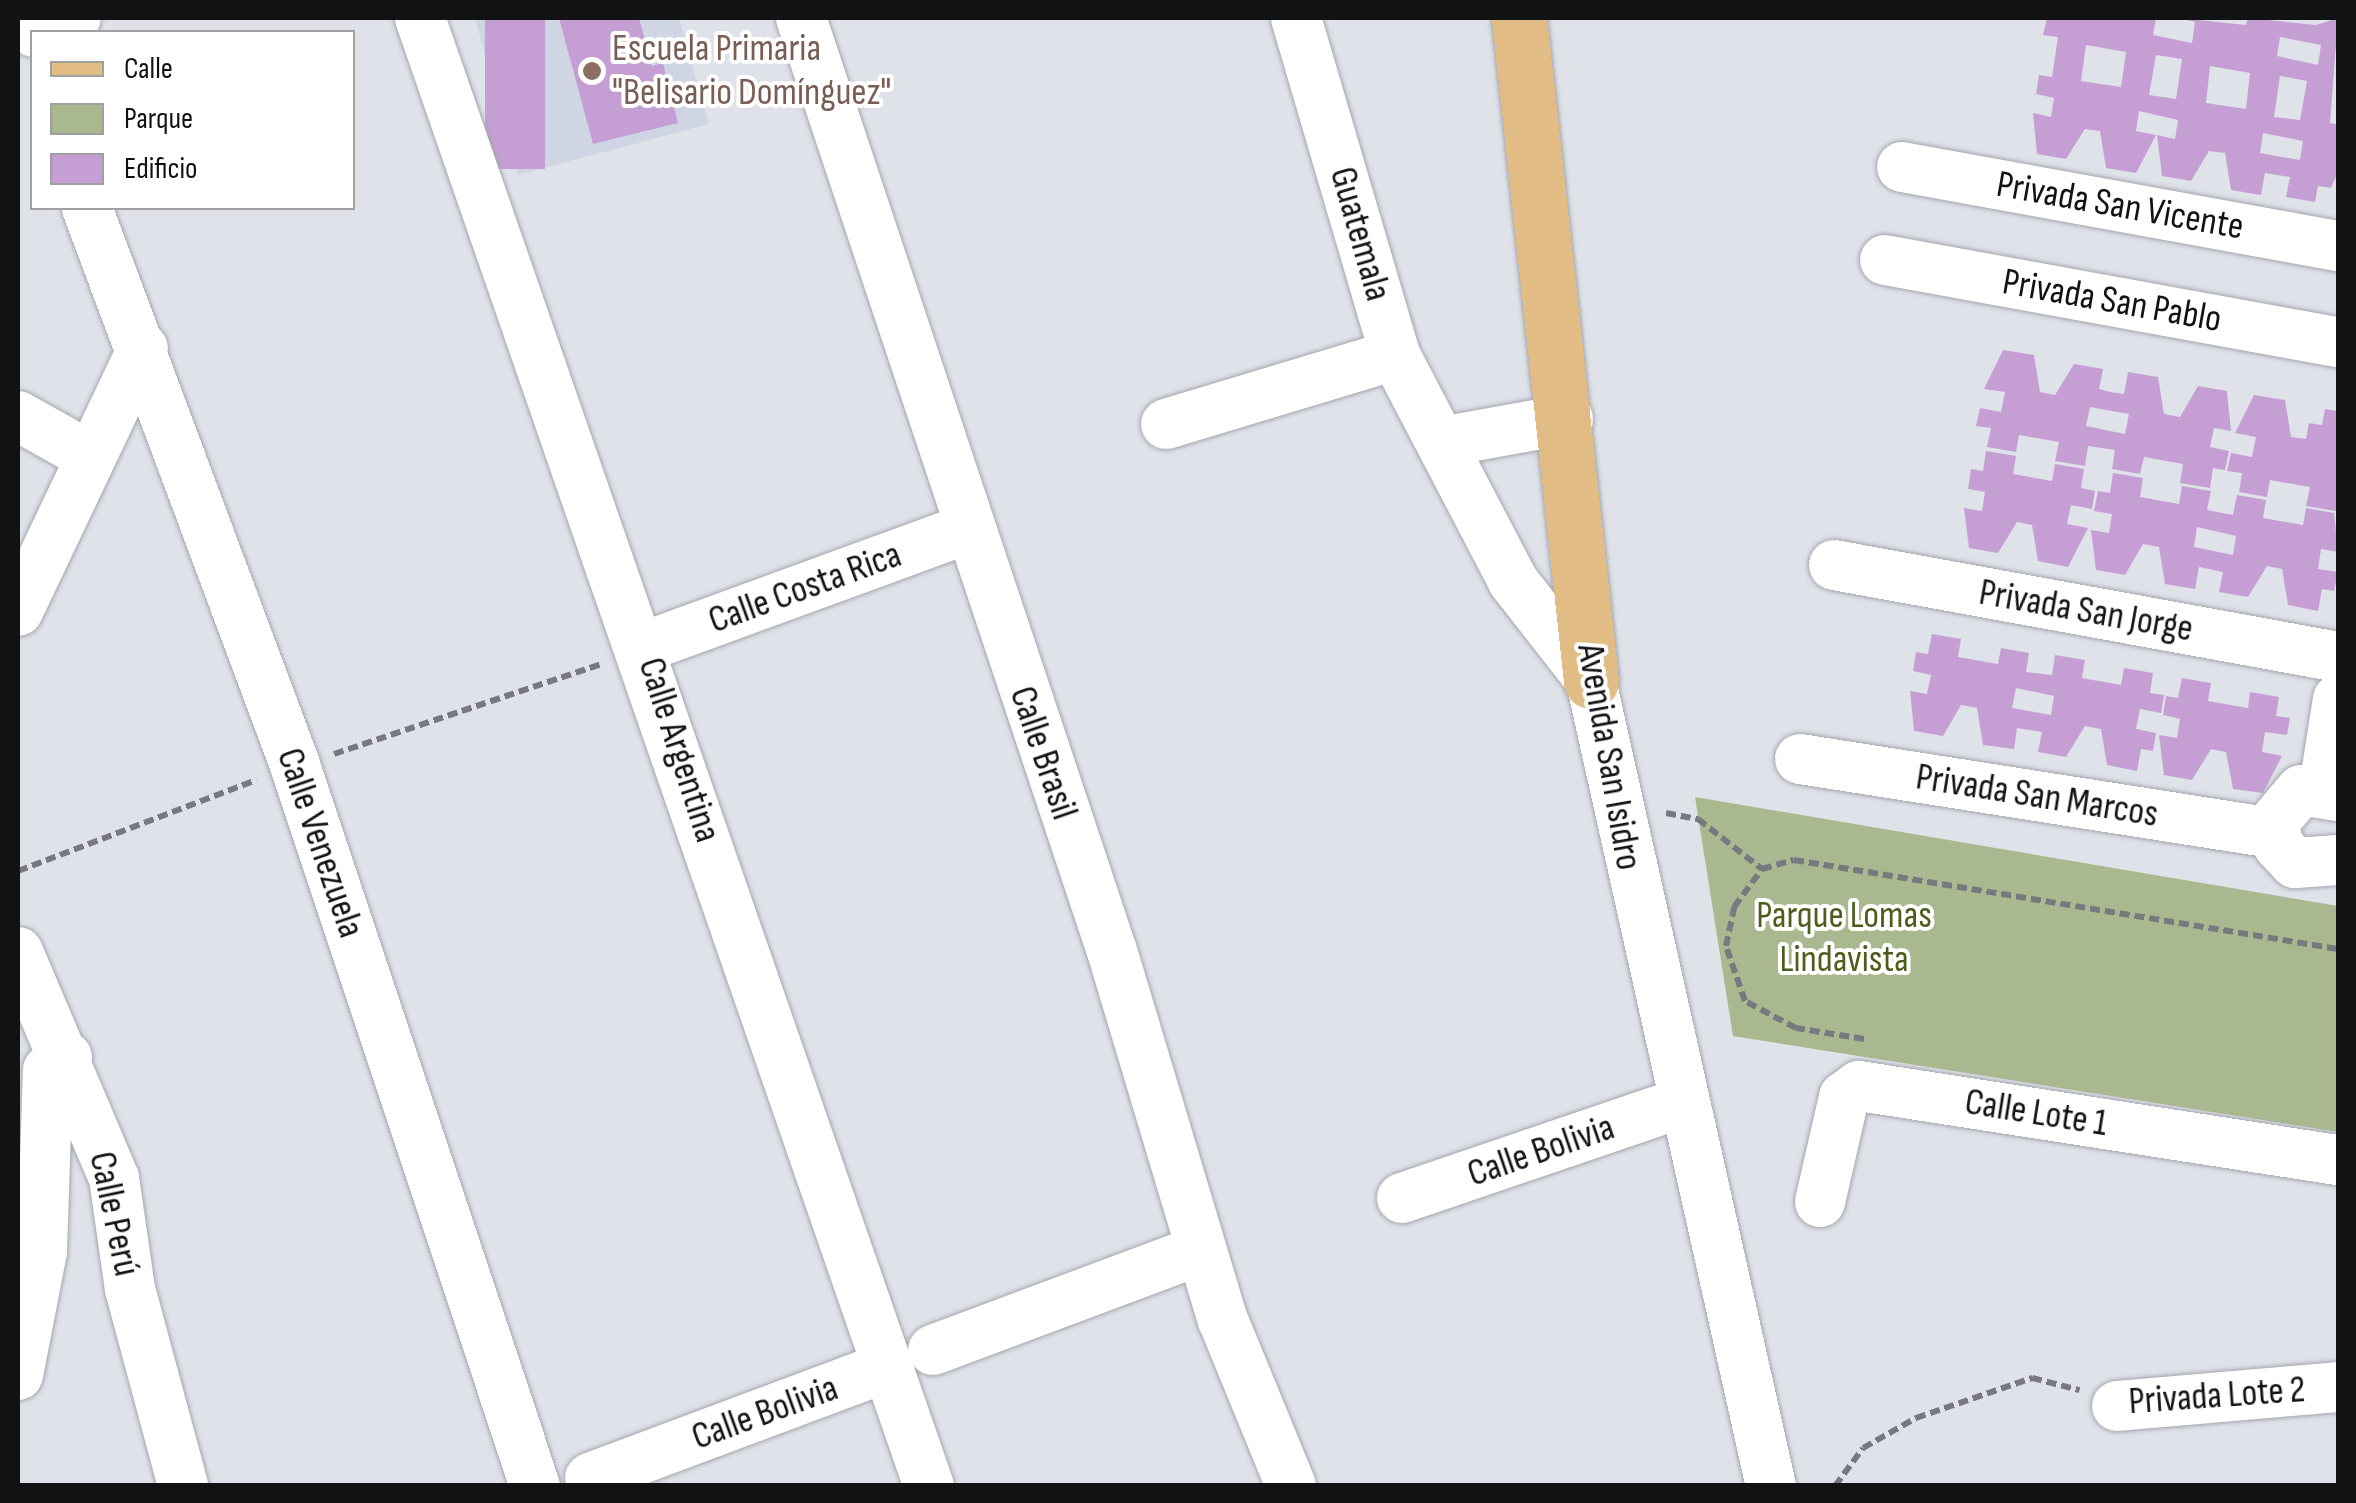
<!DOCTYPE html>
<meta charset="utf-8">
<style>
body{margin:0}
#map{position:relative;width:2356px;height:1503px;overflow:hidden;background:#dfe2e9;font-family:"Sofia Sans Condensed",sans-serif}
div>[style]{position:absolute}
.built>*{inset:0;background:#d0d5e4}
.green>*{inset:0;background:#aab88f}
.building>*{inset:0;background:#c59fd4;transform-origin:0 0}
.path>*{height:6px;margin-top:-3px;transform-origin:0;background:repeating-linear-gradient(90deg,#77797e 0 10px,transparent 0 15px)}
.roads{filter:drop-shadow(0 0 2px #a4a7ae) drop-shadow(0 0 2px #a4a7ae)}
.minor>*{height:50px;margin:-25px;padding:0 25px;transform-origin:25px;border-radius:25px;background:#fff}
.major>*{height:55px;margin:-27.5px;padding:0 27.5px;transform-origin:27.5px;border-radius:27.5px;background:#e1bc85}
.dots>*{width:28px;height:28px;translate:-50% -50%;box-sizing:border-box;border:5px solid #fff;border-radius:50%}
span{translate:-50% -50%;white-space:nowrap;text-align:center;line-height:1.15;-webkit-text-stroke:8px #fff;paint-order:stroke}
.education-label{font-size:38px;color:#785e54}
.left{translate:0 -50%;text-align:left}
.street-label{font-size:38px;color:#111214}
.park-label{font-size:38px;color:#4c5d1c}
.frame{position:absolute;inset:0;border:20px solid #111214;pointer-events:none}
.legend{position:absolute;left:30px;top:30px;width:325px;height:180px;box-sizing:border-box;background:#fff;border:2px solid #a0a0a1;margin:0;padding:12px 18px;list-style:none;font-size:30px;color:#111214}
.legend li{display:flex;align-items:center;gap:20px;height:50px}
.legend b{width:50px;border:2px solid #a0a0a1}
</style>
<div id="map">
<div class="built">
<div style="clip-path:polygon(475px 18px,679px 18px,709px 124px,518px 175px)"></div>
</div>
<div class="green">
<div style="clip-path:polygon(1695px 797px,2338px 906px,2338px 1132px,1733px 1036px)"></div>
</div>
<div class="building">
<div style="left:485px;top:18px;width:60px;height:151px"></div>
<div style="clip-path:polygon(559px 18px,639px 18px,652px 66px,663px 63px,678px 123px,593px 144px)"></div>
<div style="clip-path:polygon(evenodd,2047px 18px,2156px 18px,2153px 35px,2192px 43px,2195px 22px,2179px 18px,2246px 25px,2248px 18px,2316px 25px,2338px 18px,2330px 123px,2338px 125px,2338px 172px,2331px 188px,2318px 186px,2315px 202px,2286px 197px,2290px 177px,2265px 173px,2261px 195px,2231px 190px,2225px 153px,2209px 151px,2191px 181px,2162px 176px,2157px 135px,2175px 139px,2178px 120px,2139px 111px,2136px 131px,2156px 135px,2136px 173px,2106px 168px,2100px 131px,2085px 129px,2066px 159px,2037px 154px,2033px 113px,2051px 117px,2054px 98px,2036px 94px,2039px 75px,2052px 77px,2058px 37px,2043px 35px,2047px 18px,2280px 37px,2321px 45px,2318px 65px,2277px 56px,2280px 37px,2047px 18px,2086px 45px,2126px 52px,2121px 87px,2081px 81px,2086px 45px,2047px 18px,2156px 55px,2182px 59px,2176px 99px,2149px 95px,2156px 55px,2047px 18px,2210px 66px,2250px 73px,2246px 109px,2206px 103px,2210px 66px,2047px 18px,2280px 76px,2307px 81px,2300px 120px,2274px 117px,2280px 76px,2047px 18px,2263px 133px,2303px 141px,2300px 160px,2260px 153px,2263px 133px)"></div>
<div style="clip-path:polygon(evenodd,2003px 350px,2034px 355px,2040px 392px,2055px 395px,2074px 364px,2103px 369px,2099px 389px,2110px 392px,2124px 394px,2128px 372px,2158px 377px,2164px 414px,2180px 417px,2198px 386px,2227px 391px,2231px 431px,2214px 428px,2210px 447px,2229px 451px,2225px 470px,2213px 468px,2210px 488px,2180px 483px,2183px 464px,2144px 457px,2140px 474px,2112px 469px,2115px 450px,2088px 446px,2085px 466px,2055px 461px,2059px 442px,2019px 435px,2016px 452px,1987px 447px,1991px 428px,1976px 426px,1980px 408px,2001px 412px,2005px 392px,1984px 389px,2003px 350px,2090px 407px,2129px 414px,2125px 434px,2086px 426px,2090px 407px)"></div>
<div style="clip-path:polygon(2254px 395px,2285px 400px,2291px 437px,2306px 439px,2309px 423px,2322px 425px,2325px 409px,2338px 411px,2336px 511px,2306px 506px,2310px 487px,2270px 480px,2267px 497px,2239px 492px,2242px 473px,2227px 471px,2231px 453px,2252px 457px,2256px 437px,2235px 433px)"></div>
<div style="clip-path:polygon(1986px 451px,2016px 456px,2013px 474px,2052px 481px,2055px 464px,2084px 469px,2081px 488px,2095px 491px,2092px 509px,2071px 505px,2067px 524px,2088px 528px,2068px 567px,2038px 561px,2032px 525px,2017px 522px,1998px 553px,1969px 548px,1964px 508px,1982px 511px,1985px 492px,1968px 489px,1971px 469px,1983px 471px)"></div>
<div style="clip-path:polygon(evenodd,2113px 473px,2143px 478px,2140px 497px,2179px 504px,2182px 486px,2211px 491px,2207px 510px,2233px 515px,2237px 495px,2266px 500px,2263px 518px,2303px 525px,2306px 508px,2334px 513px,2338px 552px,2321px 549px,2318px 569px,2338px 572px,2334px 591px,2322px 589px,2318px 611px,2288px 605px,2282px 569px,2267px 566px,2248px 597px,2219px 592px,2223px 572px,2199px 567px,2195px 589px,2165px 584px,2159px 547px,2143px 544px,2125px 575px,2096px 570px,2091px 530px,2109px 533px,2112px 514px,2094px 511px,2098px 491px,2110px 493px,2113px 473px,2197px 527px,2236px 536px,2233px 555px,2194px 547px,2197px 527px)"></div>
<div style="clip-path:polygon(evenodd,1932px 634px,1961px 639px,1958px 657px,1998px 664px,2001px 648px,2029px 653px,2026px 672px,2052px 675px,2055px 655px,2085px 660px,2082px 678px,2121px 685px,2124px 668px,2153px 673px,2150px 693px,2164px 695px,2161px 713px,2140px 709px,2136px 729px,2156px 733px,2153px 751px,2141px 749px,2137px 771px,2107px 765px,2101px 729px,2085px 726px,2066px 757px,2038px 752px,2042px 732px,2017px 728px,2014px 749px,1983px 745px,1977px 708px,1961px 705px,1943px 736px,1914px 731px,1910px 691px,1927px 694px,1931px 675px,1913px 671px,1916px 652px,1928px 654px,1932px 634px,2016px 688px,2054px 696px,2051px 715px,2012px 708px,2016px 688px)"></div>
<div style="clip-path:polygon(2182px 678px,2211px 683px,2208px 701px,2248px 708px,2250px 692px,2279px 697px,2276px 716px,2290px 718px,2287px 735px,2265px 732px,2262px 752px,2282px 756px,2263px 793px,2233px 789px,2226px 752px,2211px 749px,2192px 780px,2164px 775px,2159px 735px,2177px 738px,2180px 719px,2163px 715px,2166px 696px,2178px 698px)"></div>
</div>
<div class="path">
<div style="left:334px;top:754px;width:282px;rotate:-18.6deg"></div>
<div style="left:1666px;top:813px;width:33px;rotate:11deg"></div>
<div style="left:1698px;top:819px;width:81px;rotate:38deg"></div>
<div style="left:18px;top:871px;width:255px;rotate:-20.9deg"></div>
<div style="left:1864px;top:1039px;width:69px;rotate:-170.8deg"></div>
<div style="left:1796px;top:1028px;width:58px;rotate:-152.1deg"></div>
<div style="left:1745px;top:1001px;width:58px;rotate:-109.1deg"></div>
<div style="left:1726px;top:946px;width:40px;rotate:-78deg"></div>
<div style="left:1734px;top:907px;width:47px;rotate:-53.6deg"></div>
<div style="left:1762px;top:869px;width:33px;rotate:-16deg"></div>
<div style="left:1794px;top:860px;width:551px;rotate:9.29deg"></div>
<div style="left:1835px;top:1486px;width:47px;rotate:-53.6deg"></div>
<div style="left:1863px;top:1448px;width:61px;rotate:-29.5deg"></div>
<div style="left:1916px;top:1418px;width:123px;rotate:-19deg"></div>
<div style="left:2032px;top:1378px;width:49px;rotate:14.3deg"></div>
</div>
<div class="roads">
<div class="minor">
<div style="left:420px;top:18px;width:1554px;rotate:70.88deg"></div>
<div style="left:801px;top:18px;width:983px;rotate:71.57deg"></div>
<div style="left:1112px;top:951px;width:385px;rotate:73.3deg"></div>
<div style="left:1223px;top:1320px;width:179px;rotate:67.7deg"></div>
<div style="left:1296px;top:18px;width:351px;rotate:73.6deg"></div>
<div style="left:1395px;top:355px;width:255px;rotate:62.4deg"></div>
<div style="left:1513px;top:581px;width:127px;rotate:52deg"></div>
<div style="left:1591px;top:681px;width:825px;rotate:77.4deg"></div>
<div style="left:34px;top:32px;width:44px;rotate:-18.4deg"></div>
<div style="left:1902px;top:167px;width:443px;rotate:10.3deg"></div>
<div style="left:87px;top:208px;width:595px;rotate:69.52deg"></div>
<div style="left:295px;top:765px;width:760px;rotate:71.59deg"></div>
<div style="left:1885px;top:260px;width:460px;rotate:10.3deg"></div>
<div style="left:18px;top:416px;width:78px;rotate:29.2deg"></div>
<div style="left:1166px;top:424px;width:239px;rotate:-16.8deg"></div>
<div style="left:1447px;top:441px;width:123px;rotate:-10.3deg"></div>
<div style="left:1834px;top:565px;width:512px;rotate:10.34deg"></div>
<div style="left:18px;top:611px;width:291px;rotate:-64.6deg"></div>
<div style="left:644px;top:647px;width:343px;rotate:-20.1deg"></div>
<div style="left:1800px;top:759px;width:481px;rotate:8.9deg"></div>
<div style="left:2324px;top:788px;width:90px;rotate:-81.1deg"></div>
<div style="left:2338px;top:796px;width:37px;rotate:-171deg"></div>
<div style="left:2301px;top:790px;width:42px;rotate:130.2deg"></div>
<div style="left:2274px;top:822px;width:23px;rotate:80deg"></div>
<div style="left:2278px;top:845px;width:25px;rotate:47deg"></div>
<div style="left:2295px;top:863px;width:43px;rotate:-4deg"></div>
<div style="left:18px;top:952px;width:246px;rotate:67deg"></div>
<div style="left:114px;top:1178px;width:112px;rotate:81.8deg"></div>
<div style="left:130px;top:1289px;width:204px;rotate:74.9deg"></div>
<div style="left:1402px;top:1198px;width:295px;rotate:-18.8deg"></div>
<div style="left:1820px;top:1202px;width:108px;rotate:-77.1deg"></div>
<div style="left:1844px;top:1097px;width:19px;rotate:-36deg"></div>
<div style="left:1859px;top:1086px;width:485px;rotate:8.8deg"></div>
<div style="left:933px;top:1350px;width:285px;rotate:-20.5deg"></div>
<div style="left:18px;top:1375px;width:126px;rotate:-79deg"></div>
<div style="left:42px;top:1251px;width:181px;rotate:-88.1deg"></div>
<div style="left:48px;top:1070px;width:23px;rotate:-34deg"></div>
<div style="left:2117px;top:1406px;width:222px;rotate:-4.9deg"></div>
<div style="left:590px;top:1478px;width:314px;rotate:-20.5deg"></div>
</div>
<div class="major">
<div style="left:1519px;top:18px;width:667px;rotate:83.8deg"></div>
</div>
</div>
<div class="dots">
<div style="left:592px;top:71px;background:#8d6e63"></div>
</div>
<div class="education-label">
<span class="left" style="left:612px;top:71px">Escuela Primaria<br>"Belisario Domínguez"</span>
</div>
<div class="street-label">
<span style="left:2120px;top:206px;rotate:10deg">Privada San Vicente</span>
<span style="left:1360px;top:234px;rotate:74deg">Guatemala</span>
<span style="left:2112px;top:301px;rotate:10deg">Privada San Pablo</span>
<span style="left:805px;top:588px;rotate:-20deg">Calle Costa Rica</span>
<span style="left:2086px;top:611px;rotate:10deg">Privada San Jorge</span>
<span style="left:679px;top:750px;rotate:72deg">Calle Argentina</span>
<span style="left:1043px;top:753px;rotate:71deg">Calle Brasil</span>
<span style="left:1609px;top:757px;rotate:80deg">Avenida San Isidro</span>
<span style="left:2037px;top:796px;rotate:9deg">Privada San Marcos</span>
<span style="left:320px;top:843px;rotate:71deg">Calle Venezuela</span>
<span style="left:2036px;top:1113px;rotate:9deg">Calle Lote 1</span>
<span style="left:1541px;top:1151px;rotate:-19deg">Calle Bolivia</span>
<span style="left:114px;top:1214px;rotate:78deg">Calle Perú</span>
<span style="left:2217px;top:1396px;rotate:-4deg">Privada Lote 2</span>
<span style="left:765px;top:1413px;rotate:-20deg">Calle Bolivia</span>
</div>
<div class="park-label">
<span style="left:1844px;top:938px">Parque Lomas<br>Lindavista</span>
</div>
<div class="frame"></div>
<ul class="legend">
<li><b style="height:12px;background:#e1bc85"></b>Calle</li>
<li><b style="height:28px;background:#aab88f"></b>Parque</li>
<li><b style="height:28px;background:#c59fd4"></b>Edificio</li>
</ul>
</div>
